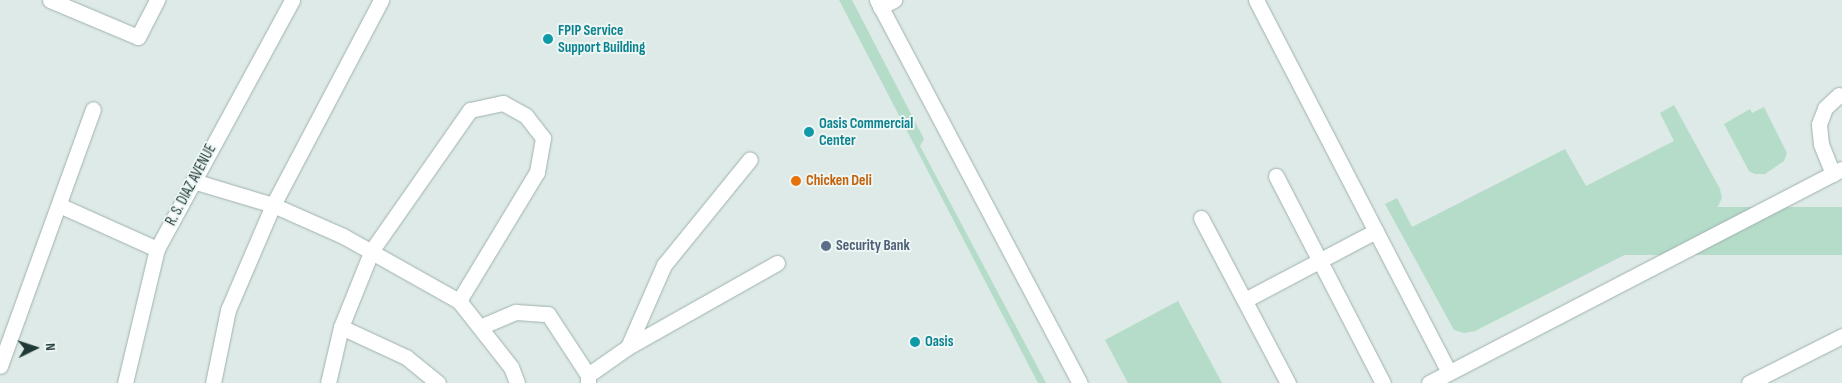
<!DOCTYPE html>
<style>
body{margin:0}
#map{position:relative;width:1842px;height:383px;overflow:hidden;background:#ddeae7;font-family:"Sofia Sans Condensed",sans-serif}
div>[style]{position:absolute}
.green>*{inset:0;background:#b5dcc8;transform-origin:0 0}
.roads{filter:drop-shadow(0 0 1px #a0b1af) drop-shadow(0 0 1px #a0b1af)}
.minor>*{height:15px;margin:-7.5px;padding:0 7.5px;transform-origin:7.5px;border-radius:7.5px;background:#fff}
.dots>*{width:14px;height:14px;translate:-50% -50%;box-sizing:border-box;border:2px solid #edf6f4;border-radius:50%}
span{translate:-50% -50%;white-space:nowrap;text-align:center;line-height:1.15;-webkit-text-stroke:4px #edf6f4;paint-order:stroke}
.culture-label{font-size:15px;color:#0d838f;font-weight:700}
.left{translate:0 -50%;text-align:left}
.food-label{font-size:15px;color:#c56008;font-weight:700}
.street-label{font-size:15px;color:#1f3938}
.service-label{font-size:15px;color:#4e5e75;font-weight:700}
.north{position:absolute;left:10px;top:323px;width:50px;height:50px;-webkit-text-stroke:4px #edf6f4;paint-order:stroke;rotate:86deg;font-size:14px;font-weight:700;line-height:20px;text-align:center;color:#1f3938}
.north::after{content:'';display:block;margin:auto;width:18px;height:22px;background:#1f3938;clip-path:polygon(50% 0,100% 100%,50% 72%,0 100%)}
</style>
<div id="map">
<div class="green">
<div style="clip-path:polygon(839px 0,852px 0,924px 139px,920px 146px,1046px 383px,1038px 383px)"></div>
<div style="clip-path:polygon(1674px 105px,1720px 189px,1722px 198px,1717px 208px,1475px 331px,1464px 333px,1454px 330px,1385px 204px,1397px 198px,1412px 227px,1565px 149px,1586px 186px,1674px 141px,1660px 113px)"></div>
<div style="clip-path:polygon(1764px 107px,1787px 153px,1784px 161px,1765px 174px,1755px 174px,1749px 171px,1724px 124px,1750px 109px,1752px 113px)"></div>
<div style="left:1842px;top:207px;width:48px;height:294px;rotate:90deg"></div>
<div style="clip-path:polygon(1178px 301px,1222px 383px,1128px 383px,1105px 340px)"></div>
</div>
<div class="roads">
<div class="minor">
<div style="left:50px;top:0;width:95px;rotate:22.8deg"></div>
<div style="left:138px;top:37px;width:42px;rotate:-62.8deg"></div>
<div style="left:877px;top:0;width:433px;rotate:62.1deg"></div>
<div style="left:1256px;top:0;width:419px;rotate:62.6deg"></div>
<div style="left:880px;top:7px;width:16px;rotate:-27deg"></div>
<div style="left:1833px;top:174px;width:32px;rotate:-112deg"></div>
<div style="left:1821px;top:144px;width:20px;rotate:-96deg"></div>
<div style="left:1819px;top:124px;width:17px;rotate:-69deg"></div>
<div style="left:1825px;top:108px;width:19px;rotate:-43deg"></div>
<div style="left:1276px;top:176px;width:233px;rotate:62.7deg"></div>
<div style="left:193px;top:181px;width:84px;rotate:16.7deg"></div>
<div style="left:273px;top:205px;width:77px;rotate:23.9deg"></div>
<div style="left:343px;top:236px;width:133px;rotate:29.3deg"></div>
<div style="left:459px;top:301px;width:84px;rotate:51.8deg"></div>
<div style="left:511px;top:367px;width:17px;rotate:69deg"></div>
<div style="left:59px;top:205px;width:107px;rotate:24.2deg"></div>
<div style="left:1201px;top:218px;width:187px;rotate:62.2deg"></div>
<div style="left:1245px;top:300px;width:148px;rotate:-27.8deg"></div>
<div style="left:341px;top:327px;width:72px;rotate:24.8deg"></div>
<div style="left:406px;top:357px;width:41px;rotate:39.1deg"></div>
<div style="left:480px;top:327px;width:39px;rotate:-23deg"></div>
<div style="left:516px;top:312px;width:32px;rotate:4deg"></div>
<div style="left:548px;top:314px;width:73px;rotate:56.7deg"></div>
<div style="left:588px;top:375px;width:8px;rotate:90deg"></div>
<div style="left:628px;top:347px;width:171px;rotate:-29.4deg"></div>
<div style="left:0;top:366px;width:273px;rotate:-70.1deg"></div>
<div style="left:588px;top:375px;width:49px;rotate:-35deg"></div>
<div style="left:628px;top:347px;width:90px;rotate:-66.3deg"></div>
<div style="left:664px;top:265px;width:136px;rotate:-50.9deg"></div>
<div style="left:125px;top:383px;width:138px;rotate:-76.6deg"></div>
<div style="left:157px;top:249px;width:283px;rotate:-61.5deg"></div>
<div style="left:213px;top:383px;width:75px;rotate:-78.4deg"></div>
<div style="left:228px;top:310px;width:114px;rotate:-66.8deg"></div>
<div style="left:273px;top:205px;width:232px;rotate:-62.2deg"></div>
<div style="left:328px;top:383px;width:57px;rotate:-76.9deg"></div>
<div style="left:341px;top:327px;width:83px;rotate:-68.1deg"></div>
<div style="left:372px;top:250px;width:171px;rotate:-55deg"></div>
<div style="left:470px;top:110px;width:34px;rotate:-12deg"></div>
<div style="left:503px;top:103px;width:26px;rotate:29deg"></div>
<div style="left:526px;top:116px;width:28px;rotate:52deg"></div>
<div style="left:543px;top:138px;width:35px;rotate:100deg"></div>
<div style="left:537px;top:172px;width:151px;rotate:121.2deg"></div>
<div style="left:1429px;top:383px;width:465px;rotate:-27.4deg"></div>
<div style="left:1749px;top:383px;width:104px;rotate:-26.8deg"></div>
</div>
</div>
<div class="dots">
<div style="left:548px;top:39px;background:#0f9aa8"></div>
<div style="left:809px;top:132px;background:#0f9aa8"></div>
<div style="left:796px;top:181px;background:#e8710a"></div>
<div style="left:826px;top:246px;background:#5c6f8a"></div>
<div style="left:915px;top:342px;background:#0f9aa8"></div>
</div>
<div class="culture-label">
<span class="left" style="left:558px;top:39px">FPIP Service<br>Support Building</span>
<span class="left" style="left:819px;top:132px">Oasis Commercial<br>Center</span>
<span class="left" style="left:925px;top:342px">Oasis</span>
</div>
<div class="food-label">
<span class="left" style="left:806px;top:181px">Chicken Deli</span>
</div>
<div class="street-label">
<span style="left:191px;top:185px;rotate:-62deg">R. S. DIAZ AVENUE</span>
</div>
<div class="service-label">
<span class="left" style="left:836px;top:246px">Security Bank</span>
</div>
<div class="north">N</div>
</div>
